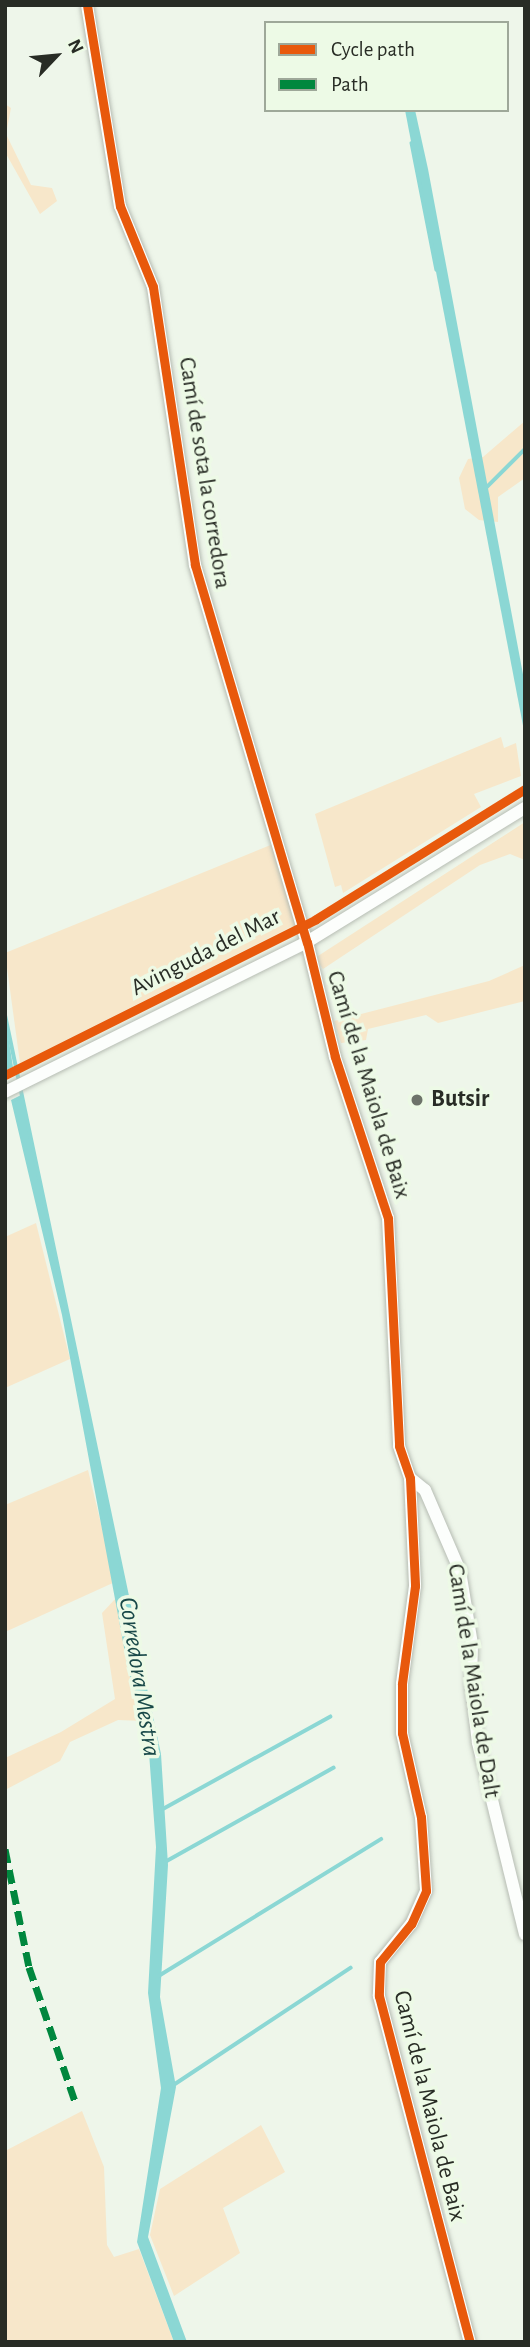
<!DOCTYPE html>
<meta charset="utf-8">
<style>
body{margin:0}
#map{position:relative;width:530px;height:2347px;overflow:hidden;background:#eef6ea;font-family:"Alegreya Sans",sans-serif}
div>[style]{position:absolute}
.green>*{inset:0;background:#f7e7ca}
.water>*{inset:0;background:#8bd7d4}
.stream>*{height:3.5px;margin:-1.75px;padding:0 1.75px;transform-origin:1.75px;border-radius:1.75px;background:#8bd7d4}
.roads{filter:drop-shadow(0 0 2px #b6bcb3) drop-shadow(0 0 2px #b6bcb3)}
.minor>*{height:12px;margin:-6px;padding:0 6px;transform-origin:6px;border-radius:6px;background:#fcfefc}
.quiet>*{height:7px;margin-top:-3.5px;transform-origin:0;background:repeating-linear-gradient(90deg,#00873e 0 14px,transparent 0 21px)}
.cycleway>*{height:9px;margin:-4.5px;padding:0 4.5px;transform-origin:4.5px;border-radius:4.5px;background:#e8590c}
.dots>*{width:19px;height:19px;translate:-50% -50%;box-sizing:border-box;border:4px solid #edfae6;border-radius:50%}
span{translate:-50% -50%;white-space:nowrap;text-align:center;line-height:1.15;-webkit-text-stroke:7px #edfae6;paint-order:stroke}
.street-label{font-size:24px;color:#282c25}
.poi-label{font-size:24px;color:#282c25;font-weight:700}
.left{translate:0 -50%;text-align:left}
.water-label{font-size:26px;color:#194949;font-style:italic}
.frame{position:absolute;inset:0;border:7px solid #282c25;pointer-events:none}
.legend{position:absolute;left:264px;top:21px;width:245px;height:91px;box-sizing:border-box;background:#edfae6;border:2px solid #9ea899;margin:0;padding:9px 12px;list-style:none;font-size:21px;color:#282c25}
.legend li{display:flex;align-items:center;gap:14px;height:35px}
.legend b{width:35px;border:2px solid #9ea899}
.north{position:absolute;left:21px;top:21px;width:70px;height:70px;-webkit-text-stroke:5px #edfae6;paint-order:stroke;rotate:64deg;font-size:19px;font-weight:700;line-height:28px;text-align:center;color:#282c25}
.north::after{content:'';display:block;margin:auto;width:24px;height:32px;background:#282c25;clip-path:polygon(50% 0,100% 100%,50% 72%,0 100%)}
</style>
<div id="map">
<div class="green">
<div style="clip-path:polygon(5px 104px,11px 108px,6px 134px,31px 185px,52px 188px,57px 201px,40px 214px,5px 152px)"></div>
<div style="clip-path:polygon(525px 421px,525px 478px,498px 497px,498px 522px,479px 520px,465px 509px,459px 478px,468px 459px,483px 457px)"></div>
<div style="clip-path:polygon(501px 737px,504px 748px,516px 743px,521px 776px,474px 794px,481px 807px,343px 893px,341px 885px,335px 887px,315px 814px)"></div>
<div style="clip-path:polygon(525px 822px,525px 860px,510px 854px,480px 865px,323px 969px,318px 962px,318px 956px)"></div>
<div style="clip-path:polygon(273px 844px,297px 924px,20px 1063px,5px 953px)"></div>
<div style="clip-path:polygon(525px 965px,525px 1001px,438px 1023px,426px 1015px,368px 1029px,366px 1040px,341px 1043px,334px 1021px,489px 981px)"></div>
<div style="clip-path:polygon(36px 1223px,70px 1359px,5px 1388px,5px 1237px)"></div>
<div style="clip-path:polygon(88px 1470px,115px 1582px,5px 1632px,5px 1505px)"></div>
<div style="clip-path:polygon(117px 1597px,128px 1623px,143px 1721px,118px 1720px,70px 1742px,60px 1761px,5px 1790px,5px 1758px,61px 1732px,115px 1699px,102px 1613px)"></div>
<div style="clip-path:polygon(82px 2111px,104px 2167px,107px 2245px,114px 2257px,139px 2249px,174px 2342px,5px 2342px,5px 2151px)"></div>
<div style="clip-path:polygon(261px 2125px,285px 2172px,223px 2208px,240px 2253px,174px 2296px,150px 2235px,160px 2189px)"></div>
</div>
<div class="water">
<div style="clip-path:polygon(405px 110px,415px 110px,428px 169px,525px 685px,525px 736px)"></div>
<div style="clip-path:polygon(5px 1016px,13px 1067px,5px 1071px)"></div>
<div style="clip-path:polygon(21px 1095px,161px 1754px,168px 1865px,160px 1997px,176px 2087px,148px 2237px,187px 2342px,174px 2342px,137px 2242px,161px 2088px,148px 1993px,156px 1847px,147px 1726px,129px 1674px,62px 1315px,11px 1100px)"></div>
</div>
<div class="stream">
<div style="left:412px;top:143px;width:129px;rotate:78.9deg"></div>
<div style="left:484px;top:490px;width:58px;rotate:-45deg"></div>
<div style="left:5px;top:1013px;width:638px;rotate:78.14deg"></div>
<div style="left:163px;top:1809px;width:191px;rotate:-28.9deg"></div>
<div style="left:165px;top:1862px;width:193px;rotate:-29.2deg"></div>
<div style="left:157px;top:1977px;width:263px;rotate:-31.6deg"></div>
<div style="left:172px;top:2086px;width:214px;rotate:-33.5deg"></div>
</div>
<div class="roads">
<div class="minor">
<div style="left:87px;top:5px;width:204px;rotate:80.7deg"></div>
<div style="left:120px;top:206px;width:87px;rotate:67.8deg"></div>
<div style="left:153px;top:287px;width:281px;rotate:81.4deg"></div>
<div style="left:195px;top:565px;width:393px;rotate:73.5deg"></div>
<div style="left:307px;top:942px;width:118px;rotate:76.3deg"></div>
<div style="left:335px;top:1057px;width:169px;rotate:71.8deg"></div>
<div style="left:388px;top:1218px;width:228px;rotate:87.2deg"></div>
<div style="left:399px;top:1446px;width:34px;rotate:71deg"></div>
<div style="left:410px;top:1478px;width:108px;rotate:87.3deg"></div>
<div style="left:415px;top:1586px;width:99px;rotate:97.6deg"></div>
<div style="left:402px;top:1684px;width:49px;rotate:90deg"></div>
<div style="left:402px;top:1733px;width:86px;rotate:77.3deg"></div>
<div style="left:421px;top:1817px;width:74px;rotate:86.1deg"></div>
<div style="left:426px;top:1891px;width:36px;rotate:114deg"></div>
<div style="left:411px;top:1924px;width:49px;rotate:129.2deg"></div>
<div style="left:380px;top:1962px;width:34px;rotate:92deg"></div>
<div style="left:379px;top:1996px;width:358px;rotate:75.3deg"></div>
<div style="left:5px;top:1092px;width:337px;rotate:-26.4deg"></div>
<div style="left:307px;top:942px;width:256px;rotate:-31.6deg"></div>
<div style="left:410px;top:1478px;width:19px;rotate:39deg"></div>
<div style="left:425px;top:1490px;width:88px;rotate:66.6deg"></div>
<div style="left:460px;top:1571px;width:74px;rotate:80.7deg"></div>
<div style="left:472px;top:1644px;width:41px;rotate:91.4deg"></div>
<div style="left:471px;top:1685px;width:58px;rotate:83.1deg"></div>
<div style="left:478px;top:1743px;width:197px;rotate:76.2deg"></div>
</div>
</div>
<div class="quiet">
<div style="left:5px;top:1849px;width:120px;rotate:78.5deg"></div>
<div style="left:29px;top:1967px;width:142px;rotate:71.1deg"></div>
</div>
<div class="cycleway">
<div style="left:87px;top:5px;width:204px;rotate:80.7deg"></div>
<div style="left:120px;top:206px;width:87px;rotate:67.8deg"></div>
<div style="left:153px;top:287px;width:281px;rotate:81.4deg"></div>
<div style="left:195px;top:565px;width:393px;rotate:73.5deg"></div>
<div style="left:307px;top:942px;width:118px;rotate:76.3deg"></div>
<div style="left:335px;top:1057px;width:169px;rotate:71.8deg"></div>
<div style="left:388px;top:1218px;width:228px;rotate:87.2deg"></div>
<div style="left:399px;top:1446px;width:34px;rotate:71deg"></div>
<div style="left:410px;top:1478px;width:108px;rotate:87.3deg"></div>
<div style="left:415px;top:1586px;width:99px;rotate:97.6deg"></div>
<div style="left:402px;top:1684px;width:49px;rotate:90deg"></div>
<div style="left:402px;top:1733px;width:86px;rotate:77.3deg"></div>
<div style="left:421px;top:1817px;width:74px;rotate:86.1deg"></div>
<div style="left:426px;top:1891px;width:36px;rotate:114deg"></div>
<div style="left:411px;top:1924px;width:49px;rotate:129.2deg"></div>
<div style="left:380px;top:1962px;width:34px;rotate:92deg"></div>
<div style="left:379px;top:1996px;width:358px;rotate:75.3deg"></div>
<div style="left:5px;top:1075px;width:348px;rotate:-26.6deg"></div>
<div style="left:316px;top:919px;width:246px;rotate:-31.9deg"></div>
</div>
<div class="dots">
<div style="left:417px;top:1100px;background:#6d736a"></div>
</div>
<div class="street-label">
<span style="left:204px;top:473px;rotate:81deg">Camí de sota la corredora</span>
<span style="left:206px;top:953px;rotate:-27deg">Avinguda del Mar</span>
<span style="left:368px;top:1085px;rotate:73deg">Camí de la Maiola de Baix</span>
<span style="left:473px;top:1681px;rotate:81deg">Camí de la Maiola de Dalt</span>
<span style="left:429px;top:2106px;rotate:76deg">Camí de la Maiola de Baix</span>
</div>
<div class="poi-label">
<span class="left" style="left:431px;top:1100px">Butsir</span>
</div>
<div class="water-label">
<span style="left:139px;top:1677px;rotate:81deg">Corredora Mestra</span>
</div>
<div class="frame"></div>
<ul class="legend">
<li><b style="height:9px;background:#e8590c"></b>Cycle path</li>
<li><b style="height:9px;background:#00873e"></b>Path</li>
</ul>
<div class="north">N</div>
</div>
